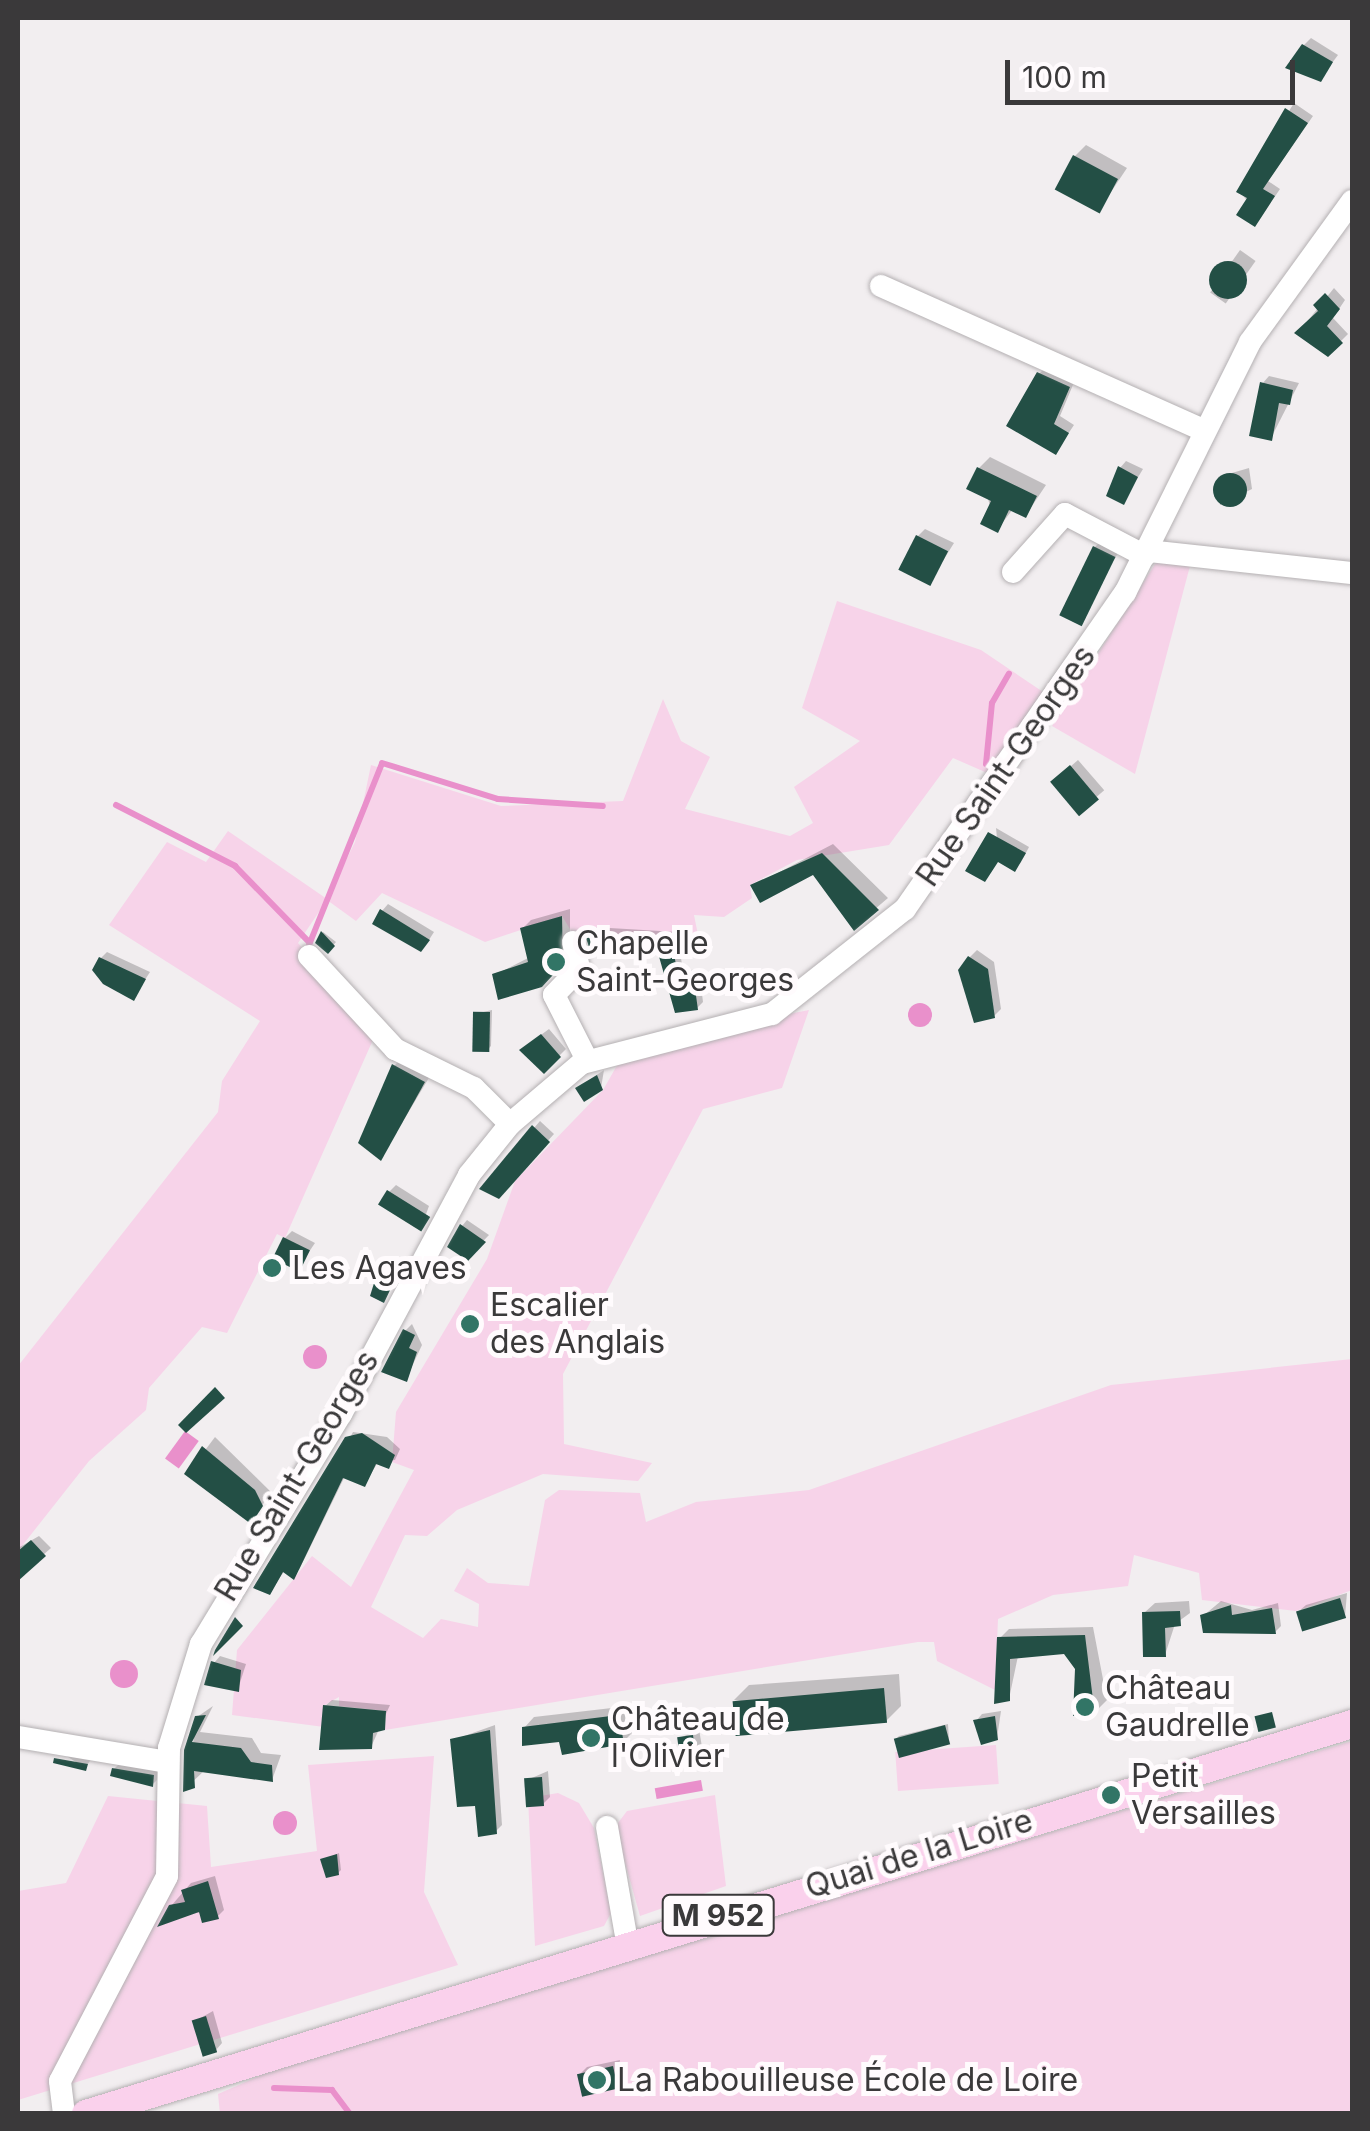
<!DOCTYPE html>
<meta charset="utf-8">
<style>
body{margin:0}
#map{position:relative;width:1370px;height:2131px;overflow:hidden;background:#f2eef0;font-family:Inter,sans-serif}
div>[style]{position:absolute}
.green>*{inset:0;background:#f7d3e9;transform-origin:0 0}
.water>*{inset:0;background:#e990cb;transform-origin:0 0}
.round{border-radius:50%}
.shadow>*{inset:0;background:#0003;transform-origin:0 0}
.stream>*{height:6px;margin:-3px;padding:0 3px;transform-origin:3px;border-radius:3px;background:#e990cb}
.building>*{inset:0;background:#234f45;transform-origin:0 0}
.roads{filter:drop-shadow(0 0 2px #b4b0b2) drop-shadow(0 0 2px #b4b0b2)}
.minor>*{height:22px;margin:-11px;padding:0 11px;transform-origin:11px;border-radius:11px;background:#fff}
.major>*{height:28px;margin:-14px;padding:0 14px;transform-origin:14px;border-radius:14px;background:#fad1ec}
.dots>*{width:28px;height:28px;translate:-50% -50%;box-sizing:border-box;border:5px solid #fffbfd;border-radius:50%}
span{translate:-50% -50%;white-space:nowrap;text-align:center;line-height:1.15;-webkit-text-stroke:10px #fffbfd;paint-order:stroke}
.shield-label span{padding:2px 8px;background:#fffbfd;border:2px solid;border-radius:8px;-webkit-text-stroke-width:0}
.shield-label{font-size:30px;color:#3a393a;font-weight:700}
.street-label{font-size:32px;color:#3a393a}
.poi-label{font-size:32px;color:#3a393a}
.left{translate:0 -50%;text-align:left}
.frame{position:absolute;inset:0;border:20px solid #3a393a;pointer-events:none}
.scale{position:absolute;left:1005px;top:60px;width:290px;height:45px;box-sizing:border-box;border:5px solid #3a393a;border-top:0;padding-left:12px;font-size:30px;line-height:35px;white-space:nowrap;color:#3a393a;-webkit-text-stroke:8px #fffbfd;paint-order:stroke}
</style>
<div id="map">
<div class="green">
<div style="clip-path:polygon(1157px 561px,1190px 566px,1135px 774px,1052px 726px)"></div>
<div style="clip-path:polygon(837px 601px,981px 650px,1052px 698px,1001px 779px,953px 758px,889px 845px,797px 860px,750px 885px,752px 898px,724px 917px,694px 915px,699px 940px,624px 943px,594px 930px,576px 939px,562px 916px,485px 942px,382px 893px,356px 921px,327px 900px,298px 943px,376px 1033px,285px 1238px,277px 1234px,227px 1333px,202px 1327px,149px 1388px,146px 1410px,89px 1461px,18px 1551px,18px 1366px,218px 1112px,222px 1081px,260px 1021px,109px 925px,167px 842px,206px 862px,228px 831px,327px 899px,355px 842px,371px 765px,501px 806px,623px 801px,663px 699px,681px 741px,710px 757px,685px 809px,790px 836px,813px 823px,794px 787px,860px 741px,802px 708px)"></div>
<div style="clip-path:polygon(809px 1010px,782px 1088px,703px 1109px,563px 1374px,564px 1444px,652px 1463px,638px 1481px,543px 1474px,457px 1510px,427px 1536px,405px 1535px,371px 1607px,423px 1638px,441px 1619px,478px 1627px,479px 1604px,454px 1591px,467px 1568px,488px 1583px,529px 1586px,545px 1500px,559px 1490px,640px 1493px,646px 1522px,696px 1502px,809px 1490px,1111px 1385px,1352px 1359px,1352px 1590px,1296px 1611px,1202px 1600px,1199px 1573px,1134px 1555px,1128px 1586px,1053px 1595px,998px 1619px,995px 1690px,937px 1661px,934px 1642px,918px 1642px,385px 1730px,386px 1711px,339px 1706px,339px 1697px,323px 1706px,324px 1727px,232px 1715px,237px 1650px,312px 1556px,351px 1587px,414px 1470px,392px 1462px,396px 1412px,487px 1259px,515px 1181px,603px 1090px,628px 1046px)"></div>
<div style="clip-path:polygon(1352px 1741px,1352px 2113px,220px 2114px,218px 2094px,282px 2066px)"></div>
<div style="left:996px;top:1745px;width:39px;height:101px;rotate:86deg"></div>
<div style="clip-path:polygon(434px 1756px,424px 1892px,458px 1965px,18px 2100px,18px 1891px,66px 1883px,108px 1796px,207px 1806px,211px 1867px,317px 1851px,308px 1765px)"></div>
<div style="clip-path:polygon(558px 1793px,579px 1803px,594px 1828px,611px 1913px,604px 1926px,535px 1946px,528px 1798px)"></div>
<div style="clip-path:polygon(715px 1795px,726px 1886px,640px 1916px,615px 1827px,627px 1811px)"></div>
</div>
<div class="water">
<div class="round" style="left:737px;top:968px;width:28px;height:28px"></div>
<div class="round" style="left:908px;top:1003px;width:24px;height:24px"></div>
<div class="round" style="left:303px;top:1345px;width:24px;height:24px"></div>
<div style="left:185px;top:1431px;width:17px;height:34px;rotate:36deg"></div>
<div class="round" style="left:110px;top:1660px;width:28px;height:28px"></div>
<div style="left:701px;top:1780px;width:11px;height:47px;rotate:80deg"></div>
<div class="round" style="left:273px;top:1811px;width:24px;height:24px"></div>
</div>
<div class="shadow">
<div style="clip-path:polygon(1311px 38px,1338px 55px,1320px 79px,1304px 45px)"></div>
<div style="clip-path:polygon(1294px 103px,1313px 116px,1268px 181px,1280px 189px,1261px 217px,1239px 191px)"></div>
<div style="clip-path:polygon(1086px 145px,1127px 168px,1099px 210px,1075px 156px)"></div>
<div style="left:1240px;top:250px;width:19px;height:52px;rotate:35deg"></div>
<div style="clip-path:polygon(1334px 288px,1345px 300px,1333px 318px,1348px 334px,1328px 354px,1298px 333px)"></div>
<div style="clip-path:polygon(1046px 367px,1075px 380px,1060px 416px,1074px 425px,1056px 452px,1039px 374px)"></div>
<div style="clip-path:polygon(1269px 376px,1299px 383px,1271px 438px,1262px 384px)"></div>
<div style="clip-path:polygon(990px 457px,1046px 485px,1026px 515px,1013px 509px,997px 530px,979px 468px)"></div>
<div style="clip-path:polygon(1126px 461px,1143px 469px,1123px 502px,1120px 468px)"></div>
<div style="clip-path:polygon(1249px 468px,1252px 489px,1220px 505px,1218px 477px)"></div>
<div style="clip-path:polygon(925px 529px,954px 543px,931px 580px,918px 536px)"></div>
<div style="clip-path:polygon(1102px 540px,1120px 550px,1074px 623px,1095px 547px)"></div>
<div style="left:1078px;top:760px;width:40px;height:33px;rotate:49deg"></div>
<div style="clip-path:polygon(996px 828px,1029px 847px,1020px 864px,999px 860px)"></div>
<div style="clip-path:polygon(833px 844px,888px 898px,854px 927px,814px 872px,753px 886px)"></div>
<div style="clip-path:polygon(388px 904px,434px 932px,427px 943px,382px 911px)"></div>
<div style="clip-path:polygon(570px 909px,570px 953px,540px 985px,495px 975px,530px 957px,522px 929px,531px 920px)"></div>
<div style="clip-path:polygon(593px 927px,677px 932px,683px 971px,699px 969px,703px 1002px,697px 1008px,660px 950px,625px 951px,624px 937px,593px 953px)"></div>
<div style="clip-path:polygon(323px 932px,336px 942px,328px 951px,318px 942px)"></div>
<div style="clip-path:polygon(977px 950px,994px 962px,1001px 1009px,994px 1016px,970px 957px)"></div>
<div style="clip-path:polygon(107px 952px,150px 972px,134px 997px,101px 958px)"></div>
<div style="clip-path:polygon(492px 1010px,491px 1046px,488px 1049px,475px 1014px)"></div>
<div style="clip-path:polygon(549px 1029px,566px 1049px,544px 1071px,530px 1043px)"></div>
<div style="clip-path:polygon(404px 1056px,433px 1071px,381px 1158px,394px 1066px)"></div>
<div style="clip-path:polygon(604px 1070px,601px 1088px,579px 1089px,586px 1082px)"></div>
<div style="clip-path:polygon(540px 1121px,554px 1134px,498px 1196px,483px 1188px)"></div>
<div style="clip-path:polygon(396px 1185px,429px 1206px,421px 1228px,389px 1192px)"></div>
<div style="clip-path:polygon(467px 1220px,489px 1235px,467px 1258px,462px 1226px)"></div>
<div style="clip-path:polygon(292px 1231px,315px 1243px,298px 1268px,285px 1238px)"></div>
<div style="clip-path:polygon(412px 1324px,422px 1345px,406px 1379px,405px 1331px)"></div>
<div style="clip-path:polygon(353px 1432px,387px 1437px,400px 1449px,395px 1460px,378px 1462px,365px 1484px,345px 1476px,299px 1570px,285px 1570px,270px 1592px)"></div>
<div style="clip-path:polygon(215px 1437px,272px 1493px,250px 1520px,188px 1473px)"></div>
<div style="clip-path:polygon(39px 1536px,51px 1548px,18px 1577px,18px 1548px)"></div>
<div style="clip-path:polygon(1347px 1593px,1345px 1616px,1299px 1611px,1306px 1605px)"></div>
<div style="clip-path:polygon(1189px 1601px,1190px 1613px,1175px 1624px,1165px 1655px,1144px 1613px,1155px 1603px)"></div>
<div style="clip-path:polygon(1221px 1601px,1252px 1610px,1278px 1603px,1281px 1626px,1275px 1632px,1203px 1616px)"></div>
<div style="clip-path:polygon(1093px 1627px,1107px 1700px,1098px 1709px,1076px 1713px,1078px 1668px,1065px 1651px,1018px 1656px,1009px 1699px,1000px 1638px,1009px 1629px)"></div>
<div style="clip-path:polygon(220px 1656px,246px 1664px,238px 1689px,214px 1663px)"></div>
<div style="clip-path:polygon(899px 1674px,901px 1706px,886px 1721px,734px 1700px,749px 1685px)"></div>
<div style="clip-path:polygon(332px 1700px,390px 1705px,371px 1747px,325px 1706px)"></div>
<div style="clip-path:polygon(213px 1706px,200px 1732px,252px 1738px,261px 1753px,281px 1755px,272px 1780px,205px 1770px,186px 1788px,197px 1717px)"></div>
<div style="clip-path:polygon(629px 1706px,633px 1732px,623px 1742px,524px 1728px,534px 1717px)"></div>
<div style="clip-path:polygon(1001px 1711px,997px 1738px,976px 1721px,982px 1714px)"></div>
<div style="clip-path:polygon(948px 1724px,949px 1742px,896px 1739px,899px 1736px)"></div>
<div style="clip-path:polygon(495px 1725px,502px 1825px,495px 1832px,453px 1740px)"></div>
<div style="clip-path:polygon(699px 1729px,703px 1753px,696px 1760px,680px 1738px)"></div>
<div style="clip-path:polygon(62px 1753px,92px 1758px,85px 1768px)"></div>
<div style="clip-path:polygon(121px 1762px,160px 1768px,159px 1778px,153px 1784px,114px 1769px)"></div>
<div style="clip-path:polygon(548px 1771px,550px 1797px,543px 1804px,527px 1780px)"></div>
<div style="clip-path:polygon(339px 1853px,341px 1870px,338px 1873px,323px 1860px)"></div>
<div style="clip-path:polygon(215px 1876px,224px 1910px,217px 1917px,171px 1906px,191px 1883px)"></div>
<div style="clip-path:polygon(213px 2011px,222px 2043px,216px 2050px,195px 2021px)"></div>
<div style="clip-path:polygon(620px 2060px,616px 2085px,580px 2074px,587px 2067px)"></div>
</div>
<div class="stream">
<div style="left:986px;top:764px;width:61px;rotate:-84.4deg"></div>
<div style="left:992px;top:703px;width:34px;rotate:-60deg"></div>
<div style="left:116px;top:805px;width:134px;rotate:27.1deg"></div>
<div style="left:235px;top:866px;width:107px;rotate:45.8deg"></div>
<div style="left:307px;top:950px;width:201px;rotate:-68.1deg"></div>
<div style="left:382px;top:763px;width:121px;rotate:17.2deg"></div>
<div style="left:498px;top:799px;width:105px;rotate:3.8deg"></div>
<div style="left:274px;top:2088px;width:58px;rotate:2deg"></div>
<div style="left:332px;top:2090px;width:30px;rotate:53deg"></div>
</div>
<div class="building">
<div style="clip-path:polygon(1302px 44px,1333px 62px,1321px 82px,1285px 68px)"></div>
<div style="clip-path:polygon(1285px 108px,1308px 123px,1263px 189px,1275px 196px,1255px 227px,1236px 215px,1247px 198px,1236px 192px)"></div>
<div style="left:1073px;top:155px;width:51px;height:39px;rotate:28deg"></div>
<div class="round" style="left:1209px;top:261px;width:38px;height:38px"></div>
<div style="clip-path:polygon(1325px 293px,1340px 309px,1327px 326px,1343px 343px,1328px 357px,1294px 333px,1318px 311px,1324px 318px,1313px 305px)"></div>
<div style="clip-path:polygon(1037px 372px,1070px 387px,1054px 424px,1069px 433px,1056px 455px,1006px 426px)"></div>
<div style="clip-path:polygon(1260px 382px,1293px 390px,1290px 405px,1279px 403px,1272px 441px,1249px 436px)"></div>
<div style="clip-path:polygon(1118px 466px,1138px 477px,1124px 505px,1106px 496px)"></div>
<div style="clip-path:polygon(977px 467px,1037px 496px,1026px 518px,1009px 510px,998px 533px,980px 524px,991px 501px,966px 489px)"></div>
<div class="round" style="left:1213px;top:473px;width:34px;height:34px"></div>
<div style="left:916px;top:535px;width:36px;height:39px;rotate:27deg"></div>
<div style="left:1093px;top:546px;width:25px;height:77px;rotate:26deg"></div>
<div style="left:1070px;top:765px;width:45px;height:26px;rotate:50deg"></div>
<div style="clip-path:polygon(988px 832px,1026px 853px,1015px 872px,998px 862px,985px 882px,965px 871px)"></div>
<div style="clip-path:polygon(822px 853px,879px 910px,854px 931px,813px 875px,760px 903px,750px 885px)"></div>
<div style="clip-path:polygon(380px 909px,430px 940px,421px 952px,372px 924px)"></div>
<div style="clip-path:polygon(562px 916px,563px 964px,542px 987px,498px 1000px,492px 974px,528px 962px,520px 928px)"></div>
<div style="clip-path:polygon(605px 928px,623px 940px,671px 937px,678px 976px,693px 974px,698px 1010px,675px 1013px,658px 953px,623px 954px,622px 941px,592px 956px,584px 932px)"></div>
<div style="clip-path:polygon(321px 931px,335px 946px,328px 954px,315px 943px)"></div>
<div style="clip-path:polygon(968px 956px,988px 969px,995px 1018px,974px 1023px,958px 970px)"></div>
<div style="clip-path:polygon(99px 957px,146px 979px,134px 1001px,103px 984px,92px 970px)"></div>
<div style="left:490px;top:1012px;width:40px;height:17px;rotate:91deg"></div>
<div style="clip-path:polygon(541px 1034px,561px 1057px,544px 1074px,519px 1050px)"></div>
<div style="clip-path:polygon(392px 1064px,425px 1082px,381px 1161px,358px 1143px)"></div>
<div style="clip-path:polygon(597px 1075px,603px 1090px,584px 1102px,575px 1088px)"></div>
<div style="clip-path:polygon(532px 1125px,550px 1142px,499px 1199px,479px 1189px)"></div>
<div style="left:387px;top:1190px;width:51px;height:17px;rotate:32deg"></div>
<div style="clip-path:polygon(460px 1224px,486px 1242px,468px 1261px,447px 1247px)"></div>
<div style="left:283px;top:1237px;width:30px;height:24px;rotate:26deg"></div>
<div style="clip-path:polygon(375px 1280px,391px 1288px,384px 1303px,370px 1296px)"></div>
<div style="clip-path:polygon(403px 1329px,415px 1335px,409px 1348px,417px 1352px,407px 1382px,381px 1372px)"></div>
<div style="clip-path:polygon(215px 1387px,225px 1398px,186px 1433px,178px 1425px)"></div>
<div style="clip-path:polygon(362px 1433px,395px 1455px,389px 1469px,376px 1464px,365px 1487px,343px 1478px,294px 1580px,283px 1572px,270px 1595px,253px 1588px,345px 1437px)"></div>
<div style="clip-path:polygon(202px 1446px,255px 1490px,263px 1506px,251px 1524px,184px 1474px)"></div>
<div style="clip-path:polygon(31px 1540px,46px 1556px,18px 1581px,18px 1551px)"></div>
<div style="left:1340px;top:1598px;width:21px;height:46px;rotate:73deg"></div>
<div style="clip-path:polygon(1231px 1605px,1232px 1615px,1272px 1608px,1276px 1634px,1203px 1633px,1200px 1615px)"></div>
<div style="clip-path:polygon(1180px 1611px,1181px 1626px,1165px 1628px,1166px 1657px,1143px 1657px,1142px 1612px)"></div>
<div style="clip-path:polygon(235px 1617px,243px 1626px,213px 1656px,215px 1650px)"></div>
<div style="clip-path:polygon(1085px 1635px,1095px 1716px,1073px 1716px,1075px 1669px,1064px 1654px,1010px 1659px,1010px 1701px,994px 1704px,997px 1637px)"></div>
<div style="clip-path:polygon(211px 1661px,241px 1670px,239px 1692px,204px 1685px)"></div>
<div style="left:884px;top:1688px;width:35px;height:152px;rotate:85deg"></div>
<div style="clip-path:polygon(323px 1705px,386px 1711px,385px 1730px,373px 1733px,372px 1749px,319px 1750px)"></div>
<div style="left:1272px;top:1712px;width:16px;height:18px;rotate:76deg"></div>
<div style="clip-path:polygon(206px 1715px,192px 1742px,241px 1748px,251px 1762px,272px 1765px,273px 1782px,194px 1771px,195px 1788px,183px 1792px,184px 1750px,195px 1716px)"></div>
<div style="clip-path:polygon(619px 1715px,624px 1744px,562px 1755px,559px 1742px,522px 1746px,522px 1727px)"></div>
<div style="clip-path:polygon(995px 1716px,998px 1740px,981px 1745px,973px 1720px)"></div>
<div style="left:945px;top:1725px;width:20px;height:53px;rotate:75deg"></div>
<div style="clip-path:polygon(490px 1730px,497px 1834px,478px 1837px,475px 1806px,457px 1807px,450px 1739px)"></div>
<div style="left:693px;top:1735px;width:27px;height:16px;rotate:82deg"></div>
<div style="clip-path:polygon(54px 1758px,88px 1764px,86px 1771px,53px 1763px)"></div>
<div style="clip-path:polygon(112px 1768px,154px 1775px,153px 1787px,110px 1776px)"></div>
<div style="left:542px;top:1777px;width:29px;height:18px;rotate:86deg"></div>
<div style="clip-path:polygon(337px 1854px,339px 1875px,326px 1878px,320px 1859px)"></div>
<div style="clip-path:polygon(208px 1881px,219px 1919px,202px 1923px,199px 1912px,157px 1927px,169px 1905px,185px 1902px,181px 1890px)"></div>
<div style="left:206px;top:2016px;width:38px;height:15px;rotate:73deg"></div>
<div style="left:613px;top:2066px;width:23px;height:37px;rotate:77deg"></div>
</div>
<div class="roads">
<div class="minor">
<div style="left:881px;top:286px;width:353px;rotate:24.1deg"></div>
<div style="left:1149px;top:551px;width:204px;rotate:6.2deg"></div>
<div style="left:1013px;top:572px;width:78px;rotate:-48.1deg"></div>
<div style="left:1065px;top:514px;width:90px;rotate:27.7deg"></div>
<div style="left:573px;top:942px;width:28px;rotate:77deg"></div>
<div style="left:579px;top:969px;width:36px;rotate:134deg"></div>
<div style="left:554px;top:995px;width:73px;rotate:63.1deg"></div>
<div style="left:309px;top:956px;width:127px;rotate:47.2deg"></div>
<div style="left:395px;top:1049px;width:88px;rotate:26.3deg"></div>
<div style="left:474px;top:1088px;width:51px;rotate:45deg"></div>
<div style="left:18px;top:1737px;width:152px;rotate:9.5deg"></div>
<div style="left:607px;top:1827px;width:117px;rotate:80.1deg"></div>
<div style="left:64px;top:2114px;width:33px;rotate:-97deg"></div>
<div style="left:60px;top:2081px;width:231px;rotate:-62.4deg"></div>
<div style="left:167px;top:1876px;width:128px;rotate:-89.1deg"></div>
<div style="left:169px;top:1748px;width:109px;rotate:-72.9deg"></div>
<div style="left:201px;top:1644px;width:269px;rotate:-58.7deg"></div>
<div style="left:341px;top:1414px;width:271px;rotate:-61.8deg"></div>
<div style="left:469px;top:1175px;width:65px;rotate:-51.2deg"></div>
<div style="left:510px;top:1124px;width:94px;rotate:-40.3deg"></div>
<div style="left:582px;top:1063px;width:196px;rotate:-14.5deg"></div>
<div style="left:772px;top:1014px;width:169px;rotate:-38.3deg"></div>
<div style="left:905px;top:909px;width:385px;rotate:-55.2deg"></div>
<div style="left:1125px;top:593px;width:280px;rotate:-63.5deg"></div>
<div style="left:1250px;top:342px;width:174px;rotate:-54.1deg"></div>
</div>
<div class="major">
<div style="left:86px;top:2114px;width:1325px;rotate:-17.12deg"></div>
</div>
</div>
<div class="dots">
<div style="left:556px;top:962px;background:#327566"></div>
<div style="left:272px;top:1268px;background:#327566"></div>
<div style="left:470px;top:1324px;background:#327566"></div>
<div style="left:1085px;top:1707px;background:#327566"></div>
<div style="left:591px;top:1738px;background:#327566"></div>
<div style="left:1111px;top:1795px;background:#327566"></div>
<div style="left:597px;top:2080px;background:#327566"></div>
</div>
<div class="shield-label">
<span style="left:718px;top:1915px">M 952</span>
</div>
<div class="street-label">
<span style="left:1006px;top:766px;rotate:-55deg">Rue Saint-Georges</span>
<span style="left:297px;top:1476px;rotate:-59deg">Rue Saint-Georges</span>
<span style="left:919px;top:1854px;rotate:-17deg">Quai de la Loire</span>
</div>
<div class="poi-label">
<span class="left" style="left:576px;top:962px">Chapelle<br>Saint-Georges</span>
<span class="left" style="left:292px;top:1268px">Les Agaves</span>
<span class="left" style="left:490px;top:1324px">Escalier<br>des Anglais</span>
<span class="left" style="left:1105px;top:1707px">Château<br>Gaudrelle</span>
<span class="left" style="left:611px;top:1738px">Château de<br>l'Olivier</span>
<span class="left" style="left:1131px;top:1795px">Petit<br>Versailles</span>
<span class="left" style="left:617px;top:2080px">La Rabouilleuse École de Loire</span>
</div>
<div class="frame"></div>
<div class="scale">100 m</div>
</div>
